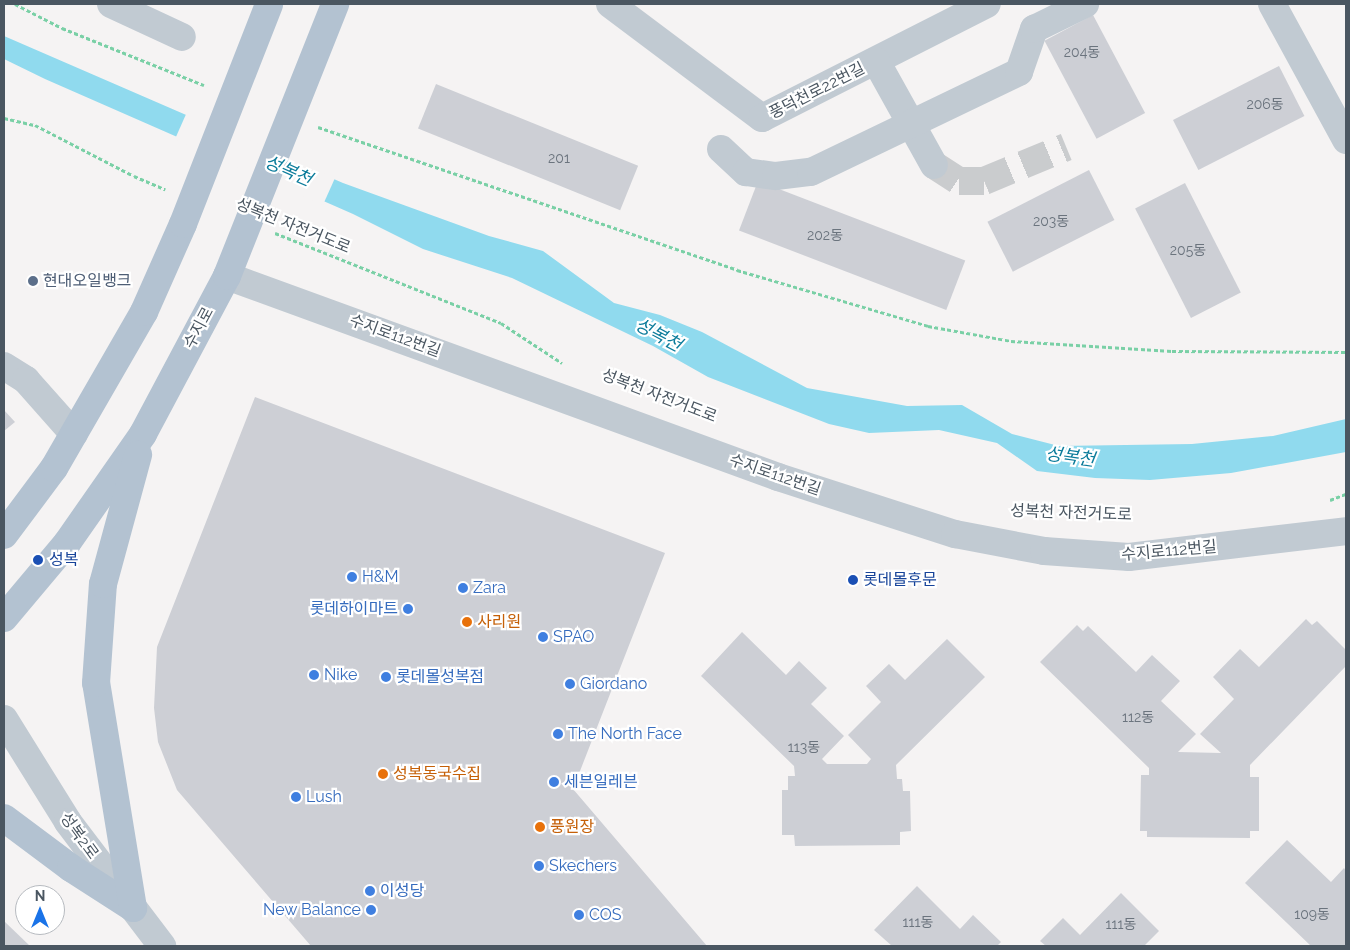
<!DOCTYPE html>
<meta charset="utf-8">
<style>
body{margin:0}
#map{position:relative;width:1350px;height:950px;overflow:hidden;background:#f5f3f3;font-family:Raleway,"Noto Sans KR",sans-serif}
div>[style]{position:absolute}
.water>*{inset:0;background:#90daee}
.pier>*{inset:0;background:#f5f3f3;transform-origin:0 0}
.building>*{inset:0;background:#cdcfd5;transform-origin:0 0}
.minor-tunnel>*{height:28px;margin-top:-14px;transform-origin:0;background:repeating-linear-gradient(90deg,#caccce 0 28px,transparent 0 42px)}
.path>*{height:3px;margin-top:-1.5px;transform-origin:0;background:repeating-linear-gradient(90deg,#7ad0a6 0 4px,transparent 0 6.5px)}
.minor>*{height:28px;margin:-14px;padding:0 14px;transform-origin:14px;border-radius:14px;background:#c1cad2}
.major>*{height:28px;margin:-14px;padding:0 14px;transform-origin:14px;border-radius:14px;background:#b3c2d1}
.dots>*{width:14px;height:14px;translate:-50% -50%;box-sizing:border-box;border:2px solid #fff;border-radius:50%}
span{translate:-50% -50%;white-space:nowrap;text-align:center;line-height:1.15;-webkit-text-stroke:4.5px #fff;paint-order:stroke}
.number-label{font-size:14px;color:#6b747e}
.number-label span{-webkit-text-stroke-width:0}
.street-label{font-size:16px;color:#4a5661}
.service-label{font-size:16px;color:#4e5e75}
.left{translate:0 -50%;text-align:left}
.transit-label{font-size:16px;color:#164399}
.shop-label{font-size:16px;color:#366cbe}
.right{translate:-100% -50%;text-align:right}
.food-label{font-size:16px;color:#c56008}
.water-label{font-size:18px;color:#0c7c9b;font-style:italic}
.frame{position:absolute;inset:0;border:5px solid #4a5661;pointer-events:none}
.north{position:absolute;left:15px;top:885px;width:50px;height:50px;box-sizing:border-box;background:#fff;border:1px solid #b7bbc0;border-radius:50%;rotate:0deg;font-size:14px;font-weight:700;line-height:20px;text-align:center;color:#4a5661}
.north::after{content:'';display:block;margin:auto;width:18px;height:22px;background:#1a73e8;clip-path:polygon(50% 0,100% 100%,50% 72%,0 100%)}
</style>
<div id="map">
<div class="water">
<div style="clip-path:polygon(4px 36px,343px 183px,489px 236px,543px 251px,614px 303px,660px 315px,702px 332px,807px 388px,907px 406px,962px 405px,1012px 434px,1059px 446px,1192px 444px,1273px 436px,1346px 419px,1346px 452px,1231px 473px,1150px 480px,1095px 478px,1037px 471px,997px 443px,939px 430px,869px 433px,829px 424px,708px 377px,653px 346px,512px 278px,423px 249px,353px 214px,45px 79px,4px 59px)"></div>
</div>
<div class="pier">
<div style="left:187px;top:112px;width:162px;height:30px;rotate:24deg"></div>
</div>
<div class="building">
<div style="left:1093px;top:15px;width:111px;height:55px;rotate:62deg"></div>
<div style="left:1279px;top:66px;width:56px;height:119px;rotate:63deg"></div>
<div style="left:436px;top:84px;width:218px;height:48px;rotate:22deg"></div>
<div style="left:1089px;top:170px;width:56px;height:114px;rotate:63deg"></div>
<div style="left:758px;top:181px;width:222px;height:53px;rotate:21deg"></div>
<div style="left:1185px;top:183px;width:123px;height:56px;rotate:63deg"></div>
<div style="clip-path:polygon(255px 397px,665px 553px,573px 789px,707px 946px,311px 946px,177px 790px,158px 742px,154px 708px,157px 647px)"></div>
<div style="clip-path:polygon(4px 410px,15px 422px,4px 431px)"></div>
<div style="clip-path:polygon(1306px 619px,1312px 625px,1317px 621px,1346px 650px,1346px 666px,1250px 765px,1250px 777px,1259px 777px,1259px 831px,1250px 831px,1250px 838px,1147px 837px,1147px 831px,1140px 831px,1141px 775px,1149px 775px,1149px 768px,1040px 662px,1077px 625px,1083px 631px,1088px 626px,1136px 672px,1152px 655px,1180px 681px,1161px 701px,1196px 734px,1178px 752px,1221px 753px,1200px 734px,1234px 699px,1213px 677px,1240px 649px,1259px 667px)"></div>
<div style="clip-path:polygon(742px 632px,786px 675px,799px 661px,827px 688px,811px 704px,844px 736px,822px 759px,827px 764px,867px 764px,871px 759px,848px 735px,881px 702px,866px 686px,889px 664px,905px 680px,947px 639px,985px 677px,896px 765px,897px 779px,902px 779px,903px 791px,910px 791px,911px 831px,900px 832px,900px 845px,795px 846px,794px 835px,782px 835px,782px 790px,788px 790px,788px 776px,795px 776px,794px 766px,701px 676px)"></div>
<div style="clip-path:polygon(1287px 840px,1331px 882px,1344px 868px,1346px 871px,1346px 946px,1311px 946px,1245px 883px)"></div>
<div style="clip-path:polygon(917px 886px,960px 929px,973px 915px,1001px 942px,997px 946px,892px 946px,874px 930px)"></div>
<div style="clip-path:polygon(1121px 893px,1159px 931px,1144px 946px,1046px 946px,1040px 941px,1063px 918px,1080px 935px)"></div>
<div style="clip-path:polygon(4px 921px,30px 946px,4px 946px)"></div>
</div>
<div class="minor-tunnel">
<div style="left:934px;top:165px;width:30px;rotate:33deg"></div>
<div style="left:959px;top:181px;width:25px"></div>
<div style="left:984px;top:181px;width:89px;rotate:-22.5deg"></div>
</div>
<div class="path">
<div style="left:15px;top:4px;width:53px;rotate:27.1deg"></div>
<div style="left:62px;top:28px;width:153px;rotate:21.9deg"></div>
<div style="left:4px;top:118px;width:32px;rotate:13deg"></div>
<div style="left:35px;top:125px;width:111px;rotate:27.3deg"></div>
<div style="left:134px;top:176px;width:34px;rotate:23deg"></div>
<div style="left:318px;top:127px;width:443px;rotate:18.8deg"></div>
<div style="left:737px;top:270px;width:199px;rotate:16.3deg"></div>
<div style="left:928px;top:326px;width:84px;rotate:10.2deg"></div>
<div style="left:1011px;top:341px;width:161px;rotate:3.6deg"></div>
<div style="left:1172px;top:351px;width:174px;rotate:0.3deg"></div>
<div style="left:275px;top:233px;width:243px;rotate:21.7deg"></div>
<div style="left:501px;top:323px;width:73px;rotate:33.3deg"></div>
<div style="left:1330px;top:500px;width:17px;rotate:-21deg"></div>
</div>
<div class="minor">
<div style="left:111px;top:4px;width:78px;rotate:24.9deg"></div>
<div style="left:610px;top:4px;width:190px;rotate:36.9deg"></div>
<div style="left:762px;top:118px;width:252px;rotate:-26.9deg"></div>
<div style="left:1272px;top:4px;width:155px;rotate:61.4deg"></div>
<div style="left:876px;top:61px;width:119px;rotate:60.9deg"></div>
<div style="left:721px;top:149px;width:34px;rotate:43deg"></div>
<div style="left:746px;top:172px;width:30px;rotate:8deg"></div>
<div style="left:776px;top:176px;width:35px;rotate:-7deg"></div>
<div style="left:811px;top:172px;width:231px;rotate:-25.7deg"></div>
<div style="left:1019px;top:72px;width:46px;rotate:-70.8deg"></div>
<div style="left:1034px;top:29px;width:57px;rotate:-26.1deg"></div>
<div style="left:227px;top:276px;width:587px;rotate:20.04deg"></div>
<div style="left:778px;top:477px;width:186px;rotate:17.9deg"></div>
<div style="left:955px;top:534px;width:91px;rotate:10.8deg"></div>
<div style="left:1044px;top:551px;width:85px;rotate:4deg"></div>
<div style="left:1129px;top:557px;width:219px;rotate:-6.8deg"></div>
<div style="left:4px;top:366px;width:26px;rotate:32deg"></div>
<div style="left:26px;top:380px;width:72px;rotate:48.4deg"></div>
<div style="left:4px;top:719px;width:121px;rotate:58.1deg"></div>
<div style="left:68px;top:822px;width:156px;rotate:52.8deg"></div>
</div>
<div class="major">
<div style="left:4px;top:535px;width:84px;rotate:-53.3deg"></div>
<div style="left:54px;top:468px;width:180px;rotate:-60deg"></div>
<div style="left:144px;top:312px;width:96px;rotate:-66.1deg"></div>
<div style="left:183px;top:224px;width:236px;rotate:-68.6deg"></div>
<div style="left:4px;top:618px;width:98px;rotate:-50deg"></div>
<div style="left:67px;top:543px;width:133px;rotate:-55.1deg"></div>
<div style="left:143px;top:434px;width:179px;rotate:-62deg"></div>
<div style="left:227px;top:276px;width:293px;rotate:-68.3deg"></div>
<div style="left:4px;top:818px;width:84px;rotate:36.7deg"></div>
<div style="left:71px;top:868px;width:74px;rotate:32.8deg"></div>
<div style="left:133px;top:908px;width:228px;rotate:-99.3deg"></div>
<div style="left:96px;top:683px;width:99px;rotate:-86deg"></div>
<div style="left:103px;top:584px;width:134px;rotate:-74.8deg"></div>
</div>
<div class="dots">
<div style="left:33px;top:281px;background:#5c6f8a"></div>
<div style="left:38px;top:560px;background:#1a4fb4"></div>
<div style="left:352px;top:577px;background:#3f7fe0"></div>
<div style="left:853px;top:580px;background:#1a4fb4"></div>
<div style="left:463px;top:588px;background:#3f7fe0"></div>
<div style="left:408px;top:609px;background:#3f7fe0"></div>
<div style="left:467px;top:622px;background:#e8710a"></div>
<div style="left:543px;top:637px;background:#3f7fe0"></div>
<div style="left:314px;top:675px;background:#3f7fe0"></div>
<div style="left:386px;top:677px;background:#3f7fe0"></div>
<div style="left:570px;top:684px;background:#3f7fe0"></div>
<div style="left:558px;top:734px;background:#3f7fe0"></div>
<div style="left:383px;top:774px;background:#e8710a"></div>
<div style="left:554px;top:782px;background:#3f7fe0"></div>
<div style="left:296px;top:797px;background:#3f7fe0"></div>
<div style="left:540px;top:827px;background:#e8710a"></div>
<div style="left:539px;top:866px;background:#3f7fe0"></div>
<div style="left:370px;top:891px;background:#3f7fe0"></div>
<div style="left:371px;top:910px;background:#3f7fe0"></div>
<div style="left:579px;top:915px;background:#3f7fe0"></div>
</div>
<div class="number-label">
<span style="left:1082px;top:52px">204동</span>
<span style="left:1265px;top:104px">206동</span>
<span style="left:559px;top:158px">201</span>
<span style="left:1051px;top:221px">203동</span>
<span style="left:825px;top:235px">202동</span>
<span style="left:1188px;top:250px">205동</span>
<span style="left:1138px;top:717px">112동</span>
<span style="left:804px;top:747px">113동</span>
<span style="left:1312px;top:914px">109동</span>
<span style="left:918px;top:922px">111동</span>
<span style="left:1121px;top:924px">111동</span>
</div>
<div class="street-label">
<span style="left:817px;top:91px;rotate:-27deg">풍덕천로22번길</span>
<span style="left:293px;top:226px;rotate:22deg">성복천 자전거도로</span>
<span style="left:199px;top:328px;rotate:-62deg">수지로</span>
<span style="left:395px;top:336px;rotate:20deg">수지로112번길</span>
<span style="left:659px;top:396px;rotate:21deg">성복천 자전거도로</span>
<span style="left:775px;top:475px;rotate:19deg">수지로112번길</span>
<span style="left:1071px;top:513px;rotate:2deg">성복천 자전거도로</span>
<span style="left:1169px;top:551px;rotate:-5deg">수지로112번길</span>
<span style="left:79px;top:836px;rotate:54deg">성복2로</span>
</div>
<div class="service-label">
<span class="left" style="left:43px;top:281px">현대오일뱅크</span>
</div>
<div class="transit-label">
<span class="left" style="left:49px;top:560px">성복</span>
<span class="left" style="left:863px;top:580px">롯데몰후문</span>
</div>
<div class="shop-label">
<span class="left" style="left:362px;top:577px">H&amp;M</span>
<span class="left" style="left:473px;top:588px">Zara</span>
<span class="right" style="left:398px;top:609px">롯데하이마트</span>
<span class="left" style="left:553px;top:637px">SPAO</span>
<span class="left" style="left:324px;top:675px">Nike</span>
<span class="left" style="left:396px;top:677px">롯데몰성복점</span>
<span class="left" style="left:580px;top:684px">Giordano</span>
<span class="left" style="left:568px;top:734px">The North Face</span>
<span class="left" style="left:564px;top:782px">세븐일레븐</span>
<span class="left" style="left:306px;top:797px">Lush</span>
<span class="left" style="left:549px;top:866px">Skechers</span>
<span class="left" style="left:380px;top:891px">이성당</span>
<span class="right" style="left:361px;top:910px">New Balance</span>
<span class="left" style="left:589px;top:915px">COS</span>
</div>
<div class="food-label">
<span class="left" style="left:477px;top:622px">사리원</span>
<span class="left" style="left:393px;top:774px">성복동국수집</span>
<span class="left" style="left:550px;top:827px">풍원장</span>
</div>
<div class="water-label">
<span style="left:288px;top:171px;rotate:24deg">성복천</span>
<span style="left:658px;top:335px;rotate:28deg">성복천</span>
<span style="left:1070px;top:457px;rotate:8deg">성복천</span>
</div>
<div class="frame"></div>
<div class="north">N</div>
</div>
